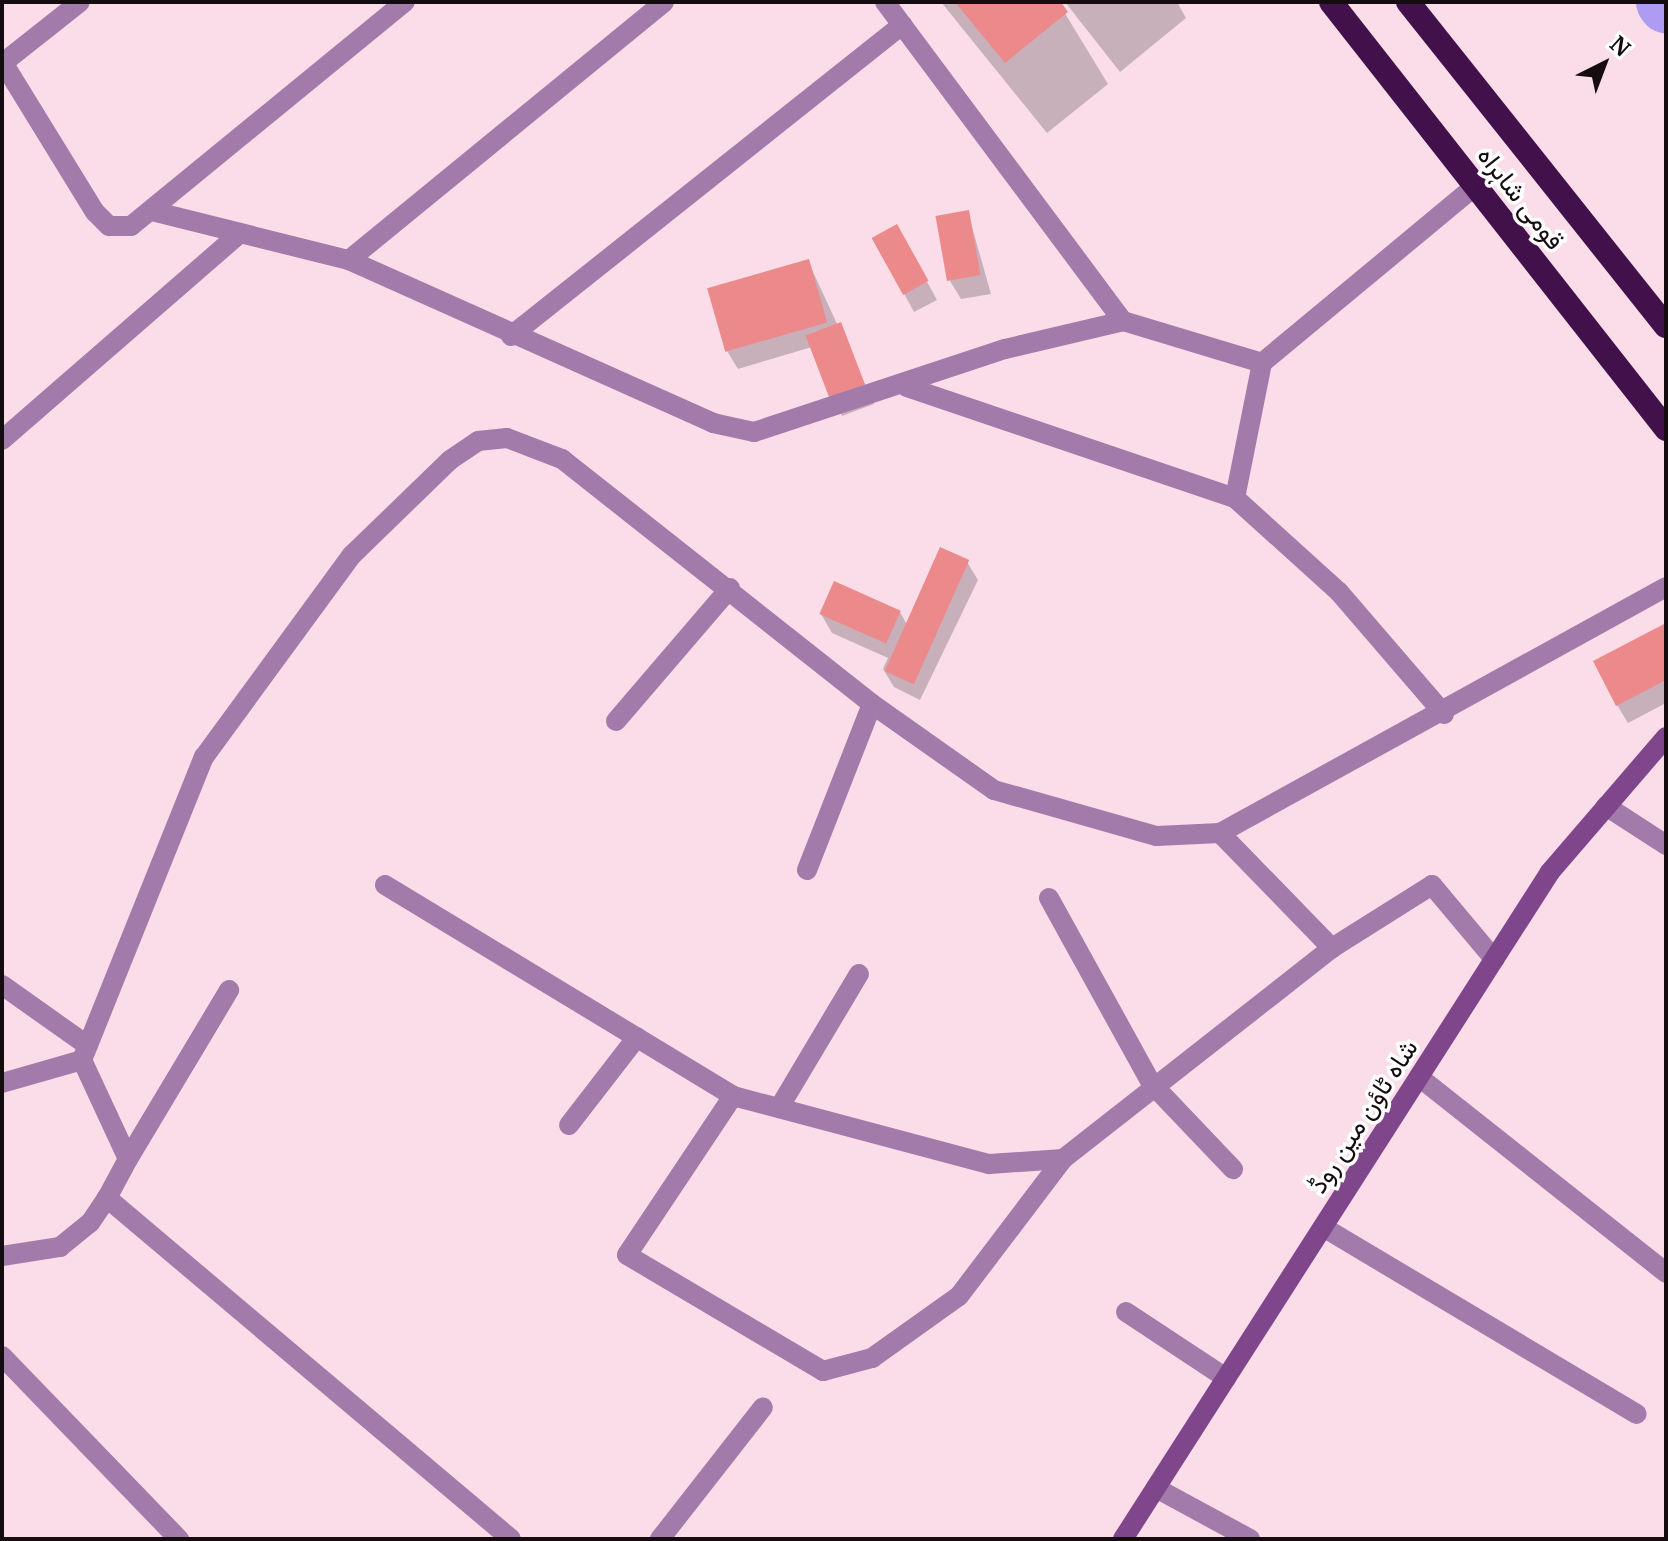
<!DOCTYPE html>
<meta charset="utf-8">
<style>
body{margin:0}
#map{position:relative;width:1668px;height:1541px;overflow:hidden;background:#fadde9;font-family:Merriweather,Vazirmatn,serif}
div>[style]{position:absolute}
.shadow>*{inset:0;background:#0003}
.river>*{height:56px;margin:-28px;padding:0 28px;transform-origin:28px;border-radius:28px;background:#ad9cf1}
.building>*{inset:0;background:#ec898a;transform-origin:0 0}
.street>*{height:20px;margin:-10px;padding:0 10px;transform-origin:10px;border-radius:10px;background:#a37baa}
.secondary>*{height:20px;margin:-10px;padding:0 10px;transform-origin:10px;border-radius:10px;background:#80468b}
.highway>*{height:24px;margin:-12px;padding:0 12px;transform-origin:12px;border-radius:12px;background:#42114b}
span{translate:-50% -50%;white-space:nowrap;text-align:center;line-height:1.15;-webkit-text-stroke:7px #fff;paint-order:stroke}
.street-label{font-size:26px;color:#150c10}
.frame{position:absolute;inset:0;border:4px solid #150c10;pointer-events:none}
.north{position:absolute;left:1564px;top:24px;width:80px;height:80px;-webkit-text-stroke:6px #fff;paint-order:stroke;rotate:42deg;font-size:22px;font-weight:700;line-height:32px;text-align:center;color:#150c10}
.north::after{content:'';display:block;margin:auto;width:28px;height:36px;background:#150c10;clip-path:polygon(50% 0,100% 100%,50% 72%,0 100%)}
</style>
<div id="map">
<div class="shadow">
<div style="clip-path:polygon(941px 2px,1058px 2px,1108px 84px,1047px 133px)"></div>
<div style="clip-path:polygon(1065px 2px,1177px 2px,1186px 18px,1120px 72px)"></div>
<div style="clip-path:polygon(968px 213px,991px 294px,961px 299px,950px 281px)"></div>
<div style="clip-path:polygon(874px 238px,907px 245px,937px 300px,914px 312px)"></div>
<div style="clip-path:polygon(808px 261px,874px 404px,842px 416px,812px 347px,738px 369px,727px 351px)"></div>
<div style="clip-path:polygon(967px 562px,978px 580px,920px 700px,894px 687px,883px 669px,888px 658px,832px 633px,821px 614px,900px 612px,906px 623px)"></div>
<div style="clip-path:polygon(1666px 626px,1666px 703px,1628px 723px,1617px 705px)"></div>
</div>
<div class="river">
<div style="left:1664px;top:2px;width:4px;rotate:56deg"></div>
</div>
<div class="building">
<div style="clip-path:polygon(955px 2px,1061px 2px,1068px 12px,1005px 63px)"></div>
<div style="left:969px;top:210px;width:66px;height:34px;rotate:80deg"></div>
<div style="left:897px;top:224px;width:65px;height:29px;rotate:61deg"></div>
<div style="left:809px;top:259px;width:66px;height:106px;rotate:74deg"></div>
<div style="left:841px;top:322px;width:67px;height:38px;rotate:69deg"></div>
<div style="left:940px;top:547px;width:32px;height:136px;rotate:24deg"></div>
<div style="left:834px;top:581px;width:73px;height:36px;rotate:24deg"></div>
<div style="clip-path:polygon(1666px 623px,1666px 680px,1616px 706px,1593px 661px)"></div>
</div>
<div class="street">
<div style="left:885px;top:2px;width:398px;rotate:53.3deg"></div>
<div style="left:2px;top:61px;width:177px;rotate:58.4deg"></div>
<div style="left:95px;top:212px;width:20px;rotate:45deg"></div>
<div style="left:109px;top:226px;width:22px"></div>
<div style="left:131px;top:226px;width:354px;rotate:-39.3deg"></div>
<div style="left:3px;top:63px;width:98px;rotate:-38.4deg"></div>
<div style="left:152px;top:211px;width:203px;rotate:14deg"></div>
<div style="left:349px;top:260px;width:407px;rotate:-39.3deg"></div>
<div style="left:349px;top:260px;width:399px;rotate:24.1deg"></div>
<div style="left:713px;top:423px;width:42px;rotate:12.4deg"></div>
<div style="left:754px;top:432px;width:264px;rotate:-18.3deg"></div>
<div style="left:1005px;top:349px;width:121px;rotate:-13.3deg"></div>
<div style="left:1123px;top:321px;width:145px;rotate:16.8deg"></div>
<div style="left:511px;top:336px;width:500px;rotate:-38.5deg"></div>
<div style="left:907px;top:387px;width:346px;rotate:18.7deg"></div>
<div style="left:1235px;top:498px;width:140px;rotate:42.1deg"></div>
<div style="left:1339px;top:592px;width:161px;rotate:49.3deg"></div>
<div style="left:2px;top:440px;width:315px;rotate:-41deg"></div>
<div style="left:1235px;top:498px;width:138px;rotate:-78.7deg"></div>
<div style="left:1262px;top:363px;width:277px;rotate:-39.7deg"></div>
<div style="left:616px;top:721px;width:175px;rotate:-49.4deg"></div>
<div style="left:1606px;top:806px;width:72px;rotate:33deg"></div>
<div style="left:1220px;top:833px;width:161px;rotate:45.8deg"></div>
<div style="left:807px;top:870px;width:178px;rotate:-68.6deg"></div>
<div style="left:385px;top:885px;width:407px;rotate:31.2deg"></div>
<div style="left:733px;top:1096px;width:265px;rotate:14.9deg"></div>
<div style="left:989px;top:1164px;width:74px;rotate:-3.9deg"></div>
<div style="left:1049px;top:898px;width:211px;rotate:61.1deg"></div>
<div style="left:1151px;top:1083px;width:119px;rotate:46.4deg"></div>
<div style="left:2px;top:985px;width:105px;rotate:35.3deg"></div>
<div style="left:1419px;top:1077px;width:315px;rotate:38.4deg"></div>
<div style="left:2px;top:1083px;width:83px;rotate:-16deg"></div>
<div style="left:733px;top:1096px;width:191px;rotate:123.7deg"></div>
<div style="left:627px;top:1255px;width:228px;rotate:30.6deg"></div>
<div style="left:823px;top:1371px;width:51px;rotate:-14.9deg"></div>
<div style="left:872px;top:1358px;width:107px;rotate:-35.5deg"></div>
<div style="left:959px;top:1296px;width:172px;rotate:-52.8deg"></div>
<div style="left:1063px;top:1159px;width:342px;rotate:-38.1deg"></div>
<div style="left:1332px;top:948px;width:118px;rotate:-32.2deg"></div>
<div style="left:1432px;top:885px;width:97px;rotate:50deg"></div>
<div style="left:779px;top:1108px;width:156px;rotate:-59.2deg"></div>
<div style="left:569px;top:1125px;width:111px;rotate:-52.3deg"></div>
<div style="left:128px;top:1159px;width:197px;rotate:-59.1deg"></div>
<div style="left:1323px;top:1227px;width:365px;rotate:30.8deg"></div>
<div style="left:2px;top:1256px;width:59px;rotate:-8.8deg"></div>
<div style="left:60px;top:1247px;width:38px;rotate:-39deg"></div>
<div style="left:90px;top:1223px;width:30px;rotate:-56deg"></div>
<div style="left:1126px;top:1312px;width:120px;rotate:33.4deg"></div>
<div style="left:2px;top:1356px;width:255px;rotate:46deg"></div>
<div style="left:1156px;top:1488px;width:107px;rotate:28.5deg"></div>
<div style="left:511px;top:1539px;width:529px;rotate:-139.83deg"></div>
<div style="left:107px;top:1198px;width:44px;rotate:-61.7deg"></div>
<div style="left:128px;top:1159px;width:109px;rotate:-114.9deg"></div>
<div style="left:82px;top:1060px;width:327px;rotate:-68.1deg"></div>
<div style="left:204px;top:757px;width:250px;rotate:-53.8deg"></div>
<div style="left:352px;top:555px;width:136px;rotate:-44.1deg"></div>
<div style="left:450px;top:460px;width:34px;rotate:-34deg"></div>
<div style="left:478px;top:441px;width:29px;rotate:-6deg"></div>
<div style="left:507px;top:438px;width:59px;rotate:20.9deg"></div>
<div style="left:562px;top:459px;width:395px;rotate:38.3deg"></div>
<div style="left:872px;top:704px;width:149px;rotate:35.2deg"></div>
<div style="left:994px;top:790px;width:169px;rotate:15.8deg"></div>
<div style="left:1157px;top:836px;width:63px;rotate:-2.7deg"></div>
<div style="left:1220px;top:833px;width:509px;rotate:-28.88deg"></div>
<div style="left:660px;top:1539px;width:167px;rotate:-52deg"></div>
</div>
<div class="secondary">
<div style="left:1123px;top:1539px;width:792px;rotate:-57.37deg"></div>
<div style="left:1550px;top:872px;width:178px;rotate:-49.3deg"></div>
</div>
<div class="highway">
<div style="left:1331px;top:2px;width:543px;rotate:51.88deg"></div>
<div style="left:1408px;top:2px;width:414px;rotate:51.5deg"></div>
</div>
<div class="street-label">
<span style="left:1521px;top:198px;rotate:52deg">قومی شاہراہ</span>
<span style="left:1363px;top:1116px;rotate:-57deg">شاہ ٹاؤن مین روڈ</span>
</div>
<div class="frame"></div>
<div class="north">N</div>
</div>
